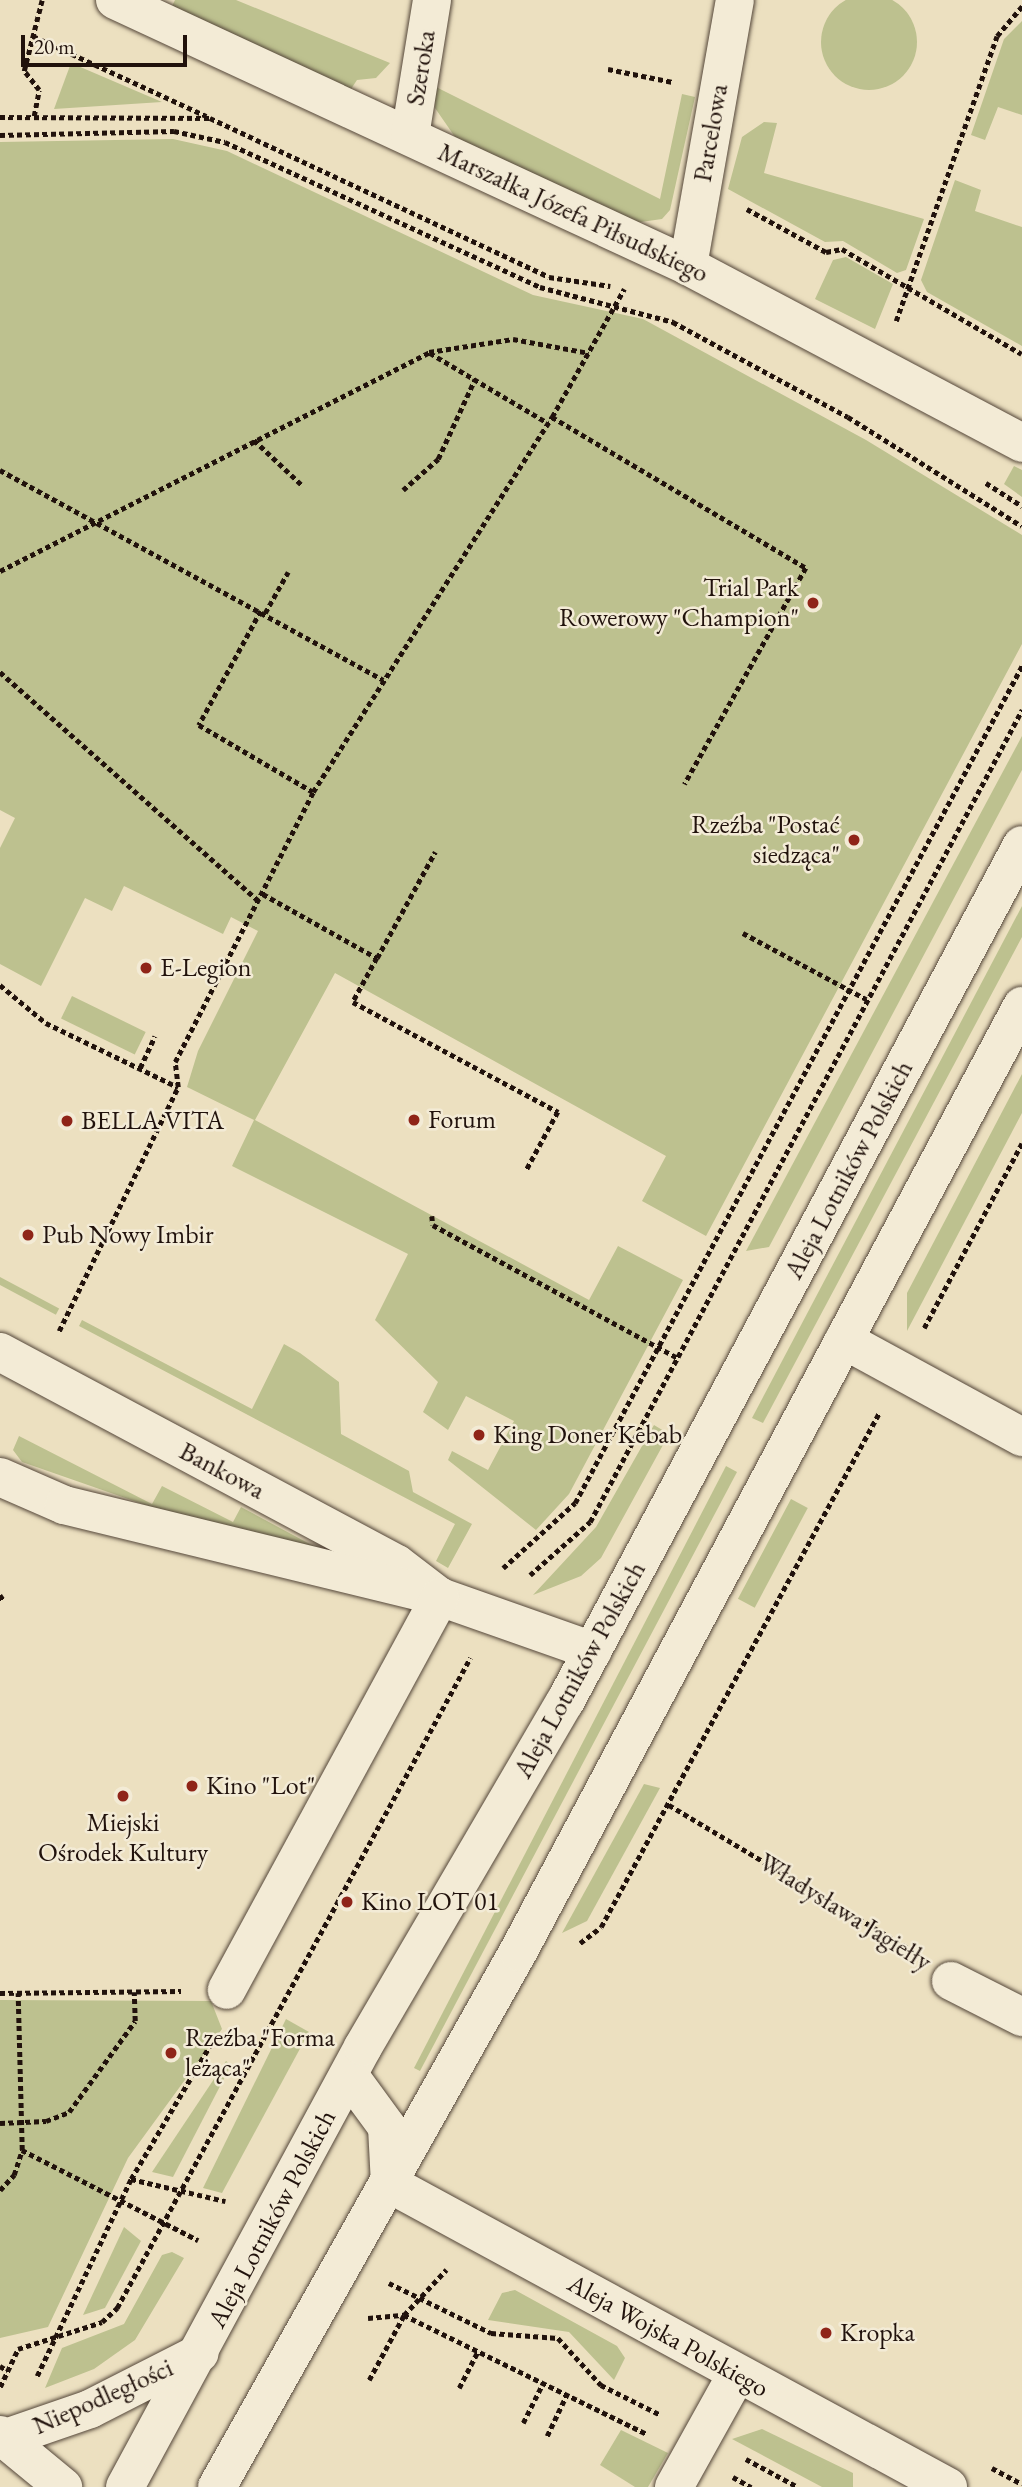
<!DOCTYPE html>
<meta charset="utf-8">
<style>
body{margin:0}
#map{position:relative;width:1022px;height:2487px;overflow:hidden;background:#ece0c0;font-family:"EB Garamond",serif}
div>[style]{position:absolute}
.green>*{inset:0;background:#bdc18f;transform-origin:0 0}
.round{border-radius:50%}
.path>*{height:4.5px;margin-top:-2.25px;transform-origin:0;background:repeating-linear-gradient(90deg,#21120c 0 5px,transparent 0 8.5px)}
.roads{filter:drop-shadow(0 0 2px #544639) drop-shadow(0 0 2px #544639)}
.minor>*{height:38px;margin:-19px;padding:0 19px;transform-origin:19px;border-radius:19px;background:#f3ebd6}
.dots>*{width:19px;height:19px;translate:-50% -50%;box-sizing:border-box;border:4px solid #f3ebd6;border-radius:50%}
span{translate:-50% -50%;white-space:nowrap;text-align:center;line-height:1.15;-webkit-text-stroke:5px #f3ebd6;paint-order:stroke}
.street-label{font-size:26px;color:#21120c}
.poi-label{font-size:26px;color:#21120c}
.right{translate:-100% -50%;text-align:right}
.left{translate:0 -50%;text-align:left}
.scale{position:absolute;left:21px;top:35px;width:166px;height:32px;box-sizing:border-box;border:4px solid #21120c;border-top:0;padding-left:9px;font-size:21px;line-height:24px;white-space:nowrap;color:#21120c;-webkit-text-stroke:5px #f3ebd6;paint-order:stroke}
</style>
<div id="map">
<div class="green">
<div class="round" style="left:821px;top:-6px;width:96px;height:96px"></div>
<div style="clip-path:polygon(175px 0,236px 0,390px 63px,376px 78px,357px 80px,349px 92px,172px 6px)"></div>
<div style="clip-path:polygon(1022px 21px,1022px 115px,998px 107px,985px 140px,971px 135px,1004px 39px)"></div>
<div style="clip-path:polygon(71px 63px,162px 102px,54px 109px)"></div>
<div style="clip-path:polygon(434px 86px,660px 199px,682px 94px,695px 97px,670px 210px,662px 219px,634px 223px,455px 137px,435px 108px)"></div>
<div style="clip-path:polygon(764px 122px,777px 123px,764px 173px,924px 219px,906px 270px,897px 273px,843px 241px,825px 242px,728px 189px,742px 137px)"></div>
<div style="clip-path:polygon(173px 139px,227px 151px,533px 295px,643px 319px,866px 440px,1022px 535px,1022px 644px,706px 1236px,642px 1201px,666px 1156px,335px 973px,255px 1120px,589px 1300px,618px 1246px,683px 1280px,569px 1494px,536px 1530px,448px 1460px,452px 1451px,488px 1470px,514px 1421px,466px 1396px,448px 1430px,423px 1412px,438px 1382px,375px 1320px,408px 1254px,232px 1166px,254px 1120px,187px 1087px,198px 1051px,258px 931px,231px 917px,223px 934px,124px 886px,112px 911px,85px 898px,41px 986px,0 964px,0 848px,15px 818px,0 810px,0 142px)"></div>
<div style="clip-path:polygon(955px 180px,981px 190px,975px 211px,1022px 227px,1022px 346px,927px 292px,921px 280px)"></div>
<div style="clip-path:polygon(846px 257px,893px 284px,875px 329px,815px 299px,833px 260px)"></div>
<div style="clip-path:polygon(1014px 466px,1022px 470px,1022px 497px,1004px 484px)"></div>
<div style="clip-path:polygon(1022px 736px,1022px 770px,769px 1247px,746px 1251px)"></div>
<div style="clip-path:polygon(1022px 906px,1022px 937px,763px 1423px,752px 1418px)"></div>
<div style="left:72px;top:996px;width:82px;height:25px;rotate:26deg"></div>
<div style="clip-path:polygon(1022px 1074px,1022px 1113px,907px 1331px,907px 1293px)"></div>
<div style="left:0;top:1277px;width:67px;height:7px;rotate:28deg"></div>
<div style="clip-path:polygon(82px 1320px,252px 1409px,284px 1344px,300px 1353px,339px 1382px,341px 1434px,409px 1471px,413px 1492px,472px 1524px,448px 1568px,436px 1561px,455px 1524px,79px 1326px)"></div>
<div style="clip-path:polygon(654px 1425px,669px 1434px,601px 1558px,581px 1576px,533px 1595px,596px 1527px)"></div>
<div style="clip-path:polygon(19px 1436px,152px 1504px,162px 1486px,233px 1522px,241px 1507px,319px 1549px,151px 1507px,22px 1462px,13px 1450px)"></div>
<div style="clip-path:polygon(726px 1466px,737px 1472px,420px 2071px,414px 2068px)"></div>
<div style="left:791px;top:1499px;width:19px;height:113px;rotate:28deg"></div>
<div style="clip-path:polygon(644px 1784px,660px 1788px,587px 1921px,562px 1933px)"></div>
<div style="clip-path:polygon(0 2000px,211px 2001px,222px 2029px,128px 2158px,48px 2327px,0 2338px)"></div>
<div style="clip-path:polygon(286px 2019px,309px 2032px,222px 2193px,203px 2188px)"></div>
<div style="clip-path:polygon(226px 2061px,231px 2065px,173px 2177px,152px 2172px)"></div>
<div style="clip-path:polygon(124px 2227px,141px 2241px,105px 2308px,83px 2315px)"></div>
<div style="clip-path:polygon(172px 2252px,184px 2258px,135px 2340px,94px 2369px,45px 2388px,62px 2348px,124px 2324px,162px 2255px)"></div>
<div style="clip-path:polygon(515px 2290px,617px 2346px,625px 2358px,614px 2380px,569px 2332px,488px 2320px,502px 2293px)"></div>
<div style="clip-path:polygon(762px 2429px,853px 2473px,853px 2487px,822px 2487px,732px 2439px)"></div>
<div style="clip-path:polygon(621px 2430px,668px 2453px,648px 2487px,635px 2487px,600px 2465px)"></div>
</div>
<div class="path">
<div style="left:33px;top:36px;width:191px;rotate:24.8deg"></div>
<div style="left:608px;top:69px;width:66px;rotate:11.3deg"></div>
<div style="left:34px;top:116px;width:26px;rotate:-79deg"></div>
<div style="left:39px;top:90px;width:24px;rotate:-128deg"></div>
<div style="left:24px;top:71px;width:73px;rotate:-75.8deg"></div>
<div style="left:0;top:117px;width:210px;rotate:0.3deg"></div>
<div style="left:210px;top:118px;width:374px;rotate:25.1deg"></div>
<div style="left:549px;top:277px;width:62px;rotate:8.4deg"></div>
<div style="left:0;top:135px;width:174px;rotate:-1.3deg"></div>
<div style="left:174px;top:131px;width:52px;rotate:12.2deg"></div>
<div style="left:225px;top:142px;width:347px;rotate:24.7deg"></div>
<div style="left:540px;top:287px;width:138px;rotate:14.7deg"></div>
<div style="left:673px;top:322px;width:199px;rotate:28.5deg"></div>
<div style="left:848px;top:417px;width:205px;rotate:32.1deg"></div>
<div style="left:747px;top:209px;width:90px;rotate:28.6deg"></div>
<div style="left:826px;top:252px;width:16px;rotate:-11deg"></div>
<div style="left:842px;top:249px;width:208px;rotate:30.3deg"></div>
<div style="left:896px;top:321px;width:302px;rotate:-70.5deg"></div>
<div style="left:997px;top:36px;width:39px;rotate:-50deg"></div>
<div style="left:430px;top:353px;width:137px;rotate:30.7deg"></div>
<div style="left:552px;top:417px;width:295px;rotate:30.7deg"></div>
<div style="left:806px;top:568px;width:248px;rotate:119.3deg"></div>
<div style="left:254px;top:440px;width:67px;rotate:43.2deg"></div>
<div style="left:0;top:470px;width:437px;rotate:28.7deg"></div>
<div style="left:986px;top:483px;width:43px;rotate:32.6deg"></div>
<div style="left:403px;top:490px;width:47px;rotate:-41.5deg"></div>
<div style="left:438px;top:459px;width:88px;rotate:-65.2deg"></div>
<div style="left:0;top:571px;width:482px;rotate:-27deg"></div>
<div style="left:429px;top:352px;width:85px;rotate:-8.8deg"></div>
<div style="left:513px;top:339px;width:77px;rotate:10.4deg"></div>
<div style="left:261px;top:611px;width:130px;rotate:118.5deg"></div>
<div style="left:199px;top:725px;width:132px;rotate:30.4deg"></div>
<div style="left:265px;top:613px;width:47px;rotate:-60.7deg"></div>
<div style="left:0;top:672px;width:346px;rotate:41.5deg"></div>
<div style="left:263px;top:894px;width:131px;rotate:29.3deg"></div>
<div style="left:377px;top:958px;width:50px;rotate:118.6deg"></div>
<div style="left:353px;top:1002px;width:233px;rotate:28.2deg"></div>
<div style="left:558px;top:1112px;width:65px;rotate:118.5deg"></div>
<div style="left:743px;top:933px;width:140px;rotate:28.2deg"></div>
<div style="left:377px;top:958px;width:121px;rotate:-61.3deg"></div>
<div style="left:0;top:985px;width:60px;rotate:39.6deg"></div>
<div style="left:46px;top:1023px;width:147px;rotate:25.9deg"></div>
<div style="left:140px;top:1068px;width:35px;rotate:-65deg"></div>
<div style="left:432px;top:1216px;width:9px;rotate:84deg"></div>
<div style="left:433px;top:1225px;width:279px;rotate:28.5deg"></div>
<div style="left:924px;top:1328px;width:209px;rotate:-62.1deg"></div>
<div style="left:59px;top:1331px;width:271px;rotate:-64deg"></div>
<div style="left:178px;top:1087px;width:25px;rotate:-97deg"></div>
<div style="left:175px;top:1062px;width:303px;rotate:-62.9deg"></div>
<div style="left:313px;top:792px;width:445px;rotate:-57.5deg"></div>
<div style="left:552px;top:417px;width:147px;rotate:-60.6deg"></div>
<div style="left:503px;top:1568px;width:97px;rotate:-42.1deg"></div>
<div style="left:575px;top:1503px;width:949px;rotate:-61.9deg"></div>
<div style="left:530px;top:1575px;width:80px;rotate:-41.5deg"></div>
<div style="left:590px;top:1522px;width:920px;rotate:-61.99deg"></div>
<div style="left:0;top:1595px;width:7px;rotate:56deg"></div>
<div style="left:669px;top:1805px;width:287px;rotate:30.9deg"></div>
<div style="left:580px;top:1943px;width:26px;rotate:-37deg"></div>
<div style="left:601px;top:1927px;width:584px;rotate:-61.59deg"></div>
<div style="left:0;top:1993px;width:181px;rotate:-0.6deg"></div>
<div style="left:0;top:2123px;width:46px;rotate:-2.5deg"></div>
<div style="left:46px;top:2121px;width:25px;rotate:-21deg"></div>
<div style="left:69px;top:2112px;width:112px;rotate:-54deg"></div>
<div style="left:135px;top:2021px;width:29px;rotate:-92deg"></div>
<div style="left:22px;top:2150px;width:198px;rotate:27.1deg"></div>
<div style="left:131px;top:2179px;width:97px;rotate:13.2deg"></div>
<div style="left:0;top:2190px;width:21px;rotate:-47deg"></div>
<div style="left:14px;top:2175px;width:26px;rotate:-72deg"></div>
<div style="left:22px;top:2150px;width:157px;rotate:-91.5deg"></div>
<div style="left:389px;top:2283px;width:114px;rotate:26.1deg"></div>
<div style="left:491px;top:2333px;width:67px;rotate:4.3deg"></div>
<div style="left:558px;top:2338px;width:64px;rotate:47.5deg"></div>
<div style="left:601px;top:2385px;width:67px;rotate:26.6deg"></div>
<div style="left:368px;top:2318px;width:36px;rotate:-5deg"></div>
<div style="left:404px;top:2315px;width:271px;rotate:26.1deg"></div>
<div style="left:0;top:2366px;width:9px;rotate:32deg"></div>
<div style="left:37px;top:2376px;width:218px;rotate:-64.5deg"></div>
<div style="left:131px;top:2179px;width:165px;rotate:-59.4deg"></div>
<div style="left:369px;top:2380px;width:74px;rotate:-61.7deg"></div>
<div style="left:404px;top:2315px;width:62px;rotate:-47deg"></div>
<div style="left:0;top:2387px;width:42px;rotate:-64.7deg"></div>
<div style="left:18px;top:2349px;width:88px;rotate:-17.8deg"></div>
<div style="left:102px;top:2322px;width:21px;rotate:-43deg"></div>
<div style="left:117px;top:2308px;width:740px;rotate:-61.49deg"></div>
<div style="left:459px;top:2388px;width:42px;rotate:-62.8deg"></div>
<div style="left:523px;top:2423px;width:45px;rotate:-63.4deg"></div>
<div style="left:547px;top:2436px;width:47px;rotate:-64.5deg"></div>
<div style="left:746px;top:2459px;width:59px;rotate:28.3deg"></div>
<div style="left:992px;top:2468px;width:34px;rotate:28deg"></div>
<div style="left:733px;top:2477px;width:21px;rotate:29deg"></div>
</div>
<div class="roads">
<div class="minor">
<div style="left:115px;top:0;width:632px;rotate:24.9deg"></div>
<div style="left:688px;top:266px;width:378px;rotate:27.9deg"></div>
<div style="left:410px;top:136px;width:138px;rotate:-80.8deg"></div>
<div style="left:688px;top:266px;width:270px;rotate:-80deg"></div>
<div style="left:844px;top:1340px;width:203px;rotate:28.6deg"></div>
<div style="left:0;top:1352px;width:450px;rotate:28.1deg"></div>
<div style="left:397px;top:1564px;width:54px;rotate:37.5deg"></div>
<div style="left:440px;top:1597px;width:162px;rotate:19.4deg"></div>
<div style="left:0;top:1477px;width:70px;rotate:23.6deg"></div>
<div style="left:64px;top:1505px;width:387px;rotate:13.7deg"></div>
<div style="left:440px;top:1597px;width:447px;rotate:118.5deg"></div>
<div style="left:951px;top:1981px;width:80px;rotate:26.9deg"></div>
<div style="left:349px;top:2075px;width:64px;rotate:53.8deg"></div>
<div style="left:387px;top:2127px;width:57px;rotate:87deg"></div>
<div style="left:390px;top:2184px;width:635px;rotate:28.5deg"></div>
<div style="left:0;top:2435px;width:82px;rotate:39.5deg"></div>
<div style="left:6px;top:2438px;width:89px;rotate:-19deg"></div>
<div style="left:90px;top:2409px;width:123px;rotate:-27deg"></div>
<div style="left:125px;top:2487px;width:500px;rotate:-61.59deg"></div>
<div style="left:363px;top:2047px;width:400px;rotate:-59.7deg"></div>
<div style="left:565px;top:1702px;width:971px;rotate:-61.93deg"></div>
<div style="left:217px;top:2487px;width:614px;rotate:-60.64deg"></div>
<div style="left:518px;top:1952px;width:1072px;rotate:-61.95deg"></div>
<div style="left:674px;top:2487px;width:129px;rotate:-60.9deg"></div>
</div>
</div>
<div class="dots">
<div style="left:813px;top:603px;background:#8f2418"></div>
<div style="left:854px;top:840px;background:#8f2418"></div>
<div style="left:146px;top:968px;background:#8f2418"></div>
<div style="left:414px;top:1120px;background:#8f2418"></div>
<div style="left:67px;top:1121px;background:#8f2418"></div>
<div style="left:28px;top:1235px;background:#8f2418"></div>
<div style="left:479px;top:1435px;background:#8f2418"></div>
<div style="left:192px;top:1786px;background:#8f2418"></div>
<div style="left:123px;top:1796px;background:#8f2418"></div>
<div style="left:347px;top:1902px;background:#8f2418"></div>
<div style="left:171px;top:2053px;background:#8f2418"></div>
<div style="left:826px;top:2333px;background:#8f2418"></div>
</div>
<div class="street-label">
<span style="left:421px;top:68px;rotate:-81deg">Szeroka</span>
<span style="left:711px;top:133px;rotate:-80deg">Parcelowa</span>
<span style="left:573px;top:213px;rotate:25deg">Marszałka Józefa Piłsudskiego</span>
<span style="left:849px;top:1170px;rotate:-62deg">Aleja Lotników Polskich</span>
<span style="left:222px;top:1471px;rotate:28deg">Bankowa</span>
<span style="left:580px;top:1670px;rotate:-61deg">Aleja Lotników Polskich</span>
<span style="left:845px;top:1912px;rotate:32deg">Władysława Jagiełły</span>
<span style="left:272px;top:2219px;rotate:-62deg">Aleja Lotników Polskich</span>
<span style="left:668px;top:2336px;rotate:29deg">Aleja Wojska Polskiego</span>
<span style="left:103px;top:2397px;rotate:-24deg">Niepodległości</span>
</div>
<div class="poi-label">
<span class="right" style="left:799px;top:603px">Trial Park<br>Rowerowy "Champion"</span>
<span class="right" style="left:840px;top:840px">Rzeźba "Postać<br>siedząca"</span>
<span class="left" style="left:160px;top:968px">E-Legion</span>
<span class="left" style="left:428px;top:1120px">Forum</span>
<span class="left" style="left:81px;top:1121px">BELLA VITA</span>
<span class="left" style="left:42px;top:1235px">Pub Nowy Imbir</span>
<span class="left" style="left:493px;top:1435px">King Doner Kebab</span>
<span class="left" style="left:206px;top:1786px">Kino "Lot"</span>
<span style="left:123px;top:1838px">Miejski<br>Ośrodek Kultury</span>
<span class="left" style="left:361px;top:1902px">Kino LOT 01</span>
<span class="left" style="left:185px;top:2053px">Rzeźba "Forma<br>leżąca"</span>
<span class="left" style="left:840px;top:2333px">Kropka</span>
</div>
<div class="scale">20 m</div>
</div>
